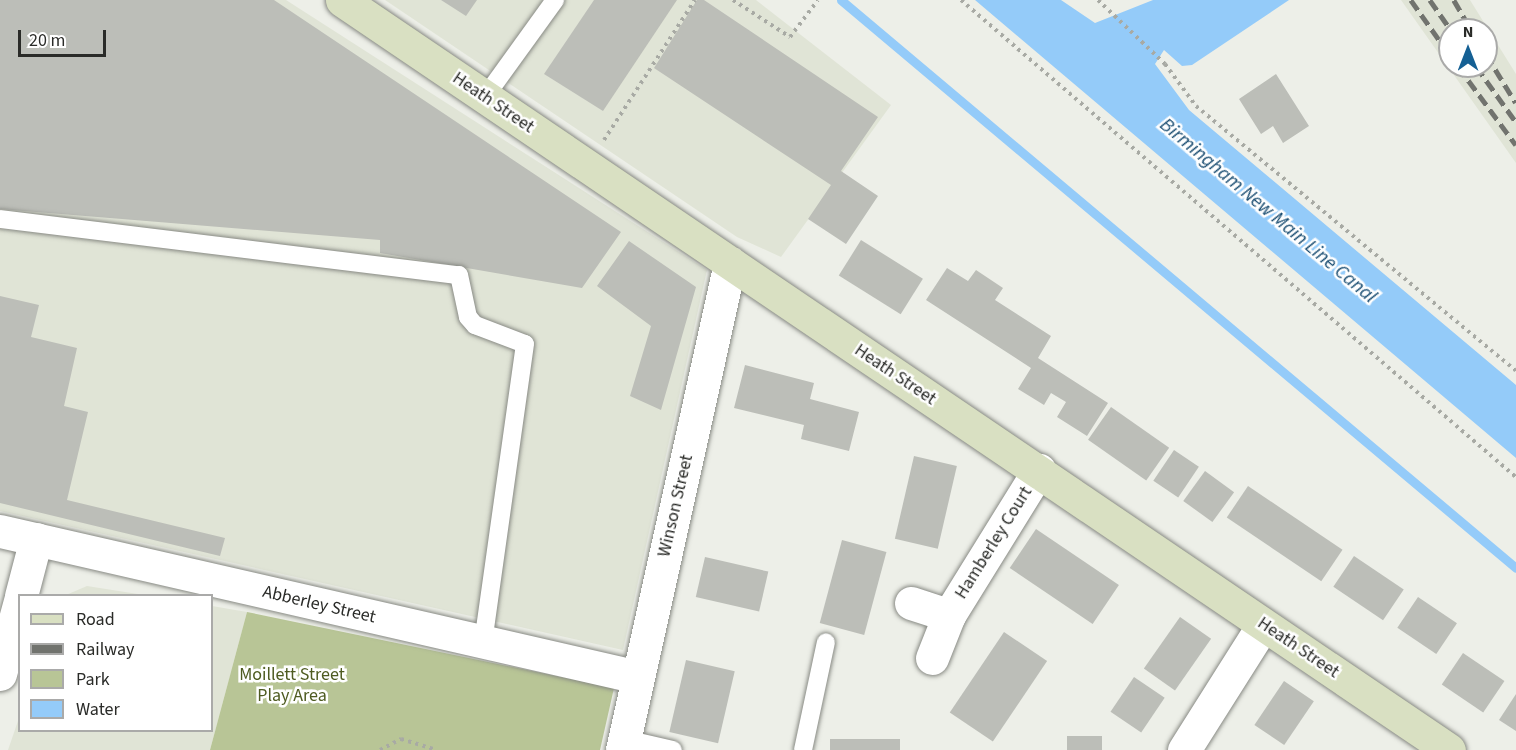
<!DOCTYPE html>
<style>
body{margin:0}
#map{position:relative;width:1516px;height:750px;overflow:hidden;background:#edefe8;font-family:"Source Sans 3",sans-serif}
div>[style]{position:absolute}
.built>*{inset:0;background:#e0e4d6}
.green>*{inset:0;background:#b8c596}
.water>*{inset:0;background:#94cbf9}
.stream>*{height:9px;margin:-4.5px;padding:0 4.5px;transform-origin:4.5px;border-radius:4.5px;background:#94cbf9}
.building>*{inset:0;background:#bcbeb8;transform-origin:0 0}
.path>*{height:4px;margin-top:-2px;transform-origin:0;background:repeating-linear-gradient(90deg,#a8aaa4 0 3px,transparent 0 7.5px)}
.roads{filter:drop-shadow(0 0 2px #888a84) drop-shadow(0 0 2px #888a84)}
.lane>*{height:18px;margin:-9px;padding:0 9px;transform-origin:9px;border-radius:9px;background:#fff}
.street>*{height:33px;margin:-16.5px;padding:0 16.5px;transform-origin:16.5px;border-radius:16.5px;background:#fff}
.secondary>*{height:33px;margin:-16.5px;padding:0 16.5px;transform-origin:16.5px;border-radius:16.5px;background:#d9e0c2}
.rail>*{height:4.5px;margin-top:-2.25px;transform-origin:0;background:repeating-linear-gradient(90deg,#71736e 0 12px,transparent 0 18px)}
span{translate:-50% -50%;white-space:nowrap;text-align:center;line-height:1.15;-webkit-text-stroke:5px #fff;paint-order:stroke}
.street-label{font-size:18px;color:#2a2b28}
.park-label{font-size:18px;color:#4e5b21}
.water-label{font-size:20px;color:#184c71;font-style:italic}
.legend{position:absolute;left:18px;top:594px;width:195px;height:138px;box-sizing:border-box;background:#fff;border:2px solid #aaaaa9;margin:0;padding:8px 10px;list-style:none;font-size:18px;color:#2a2b28}
.legend li{display:flex;align-items:center;gap:12px;height:30px}
.legend b{width:30px;border:2px solid #aaaaa9}
.north{position:absolute;left:1438px;top:18px;width:60px;height:60px;box-sizing:border-box;background:#fff;border:2px solid #aaaaa9;border-radius:50%;rotate:0deg;font-size:16px;font-weight:700;line-height:24px;text-align:center;color:#2a2b28}
.north::after{content:'';display:block;margin:auto;width:21px;height:27px;background:#156094;clip-path:polygon(50% 0,100% 100%,50% 72%,0 100%)}
.scale{position:absolute;left:18px;top:30px;width:88px;height:27px;box-sizing:border-box;border:3px solid #2a2b28;border-top:0;padding-left:8px;font-size:18px;line-height:21px;white-space:nowrap;color:#2a2b28;-webkit-text-stroke:4px #fff;paint-order:stroke}
</style>
<div id="map">
<div class="built">
<div style="clip-path:polygon(0 0,286px 0,707px 270px,623px 650px,0 511px)"></div>
<div style="clip-path:polygon(385px 0,756px 0,891px 105px,781px 257px,737px 237px)"></div>
<div style="clip-path:polygon(evenodd,1401px 0,1470px 0,1516px 74px,1516px 163px,1401px 0,1450px 30px,1486px 30px,1486px 66px,1450px 66px,1450px 30px)"></div>
<div style="clip-path:polygon(87px 586px,144px 595px,66px 595px)"></div>
<div style="clip-path:polygon(212px 606px,247px 612px,210px 750px,8px 750px,19px 718px,20px 730px,212px 730px)"></div>
</div>
<div class="green">
<div style="clip-path:polygon(247px 612px,614px 688px,600px 750px,210px 750px)"></div>
</div>
<div class="water">
<div style="clip-path:polygon(975px 0,1061px 0,1095px 23px,1153px 0,1289px 0,1192px 65px,1182px 66px,1164px 50px,1155px 64px,1189px 110px,1516px 385px,1516px 458px)"></div>
</div>
<div class="stream">
<div style="left:841px;top:0;width:882px;rotate:40.08deg"></div>
</div>
<div class="building">
<div style="clip-path:polygon(0 0,274px 0,621px 232px,582px 288px,380px 253px,380px 240px,0 209px)"></div>
<div style="clip-path:polygon(441px 0,477px 0,466px 16px)"></div>
<div style="clip-path:polygon(594px 0,677px 0,603px 111px,544px 74px)"></div>
<div style="clip-path:polygon(697px 0,704px 0,878px 117px,841px 171px,878px 196px,846px 244px,808px 219px,831px 185px,654px 68px)"></div>
<div style="clip-path:polygon(1276px 74px,1309px 126px,1283px 143px,1273px 126px,1261px 134px,1239px 99px)"></div>
<div style="left:861px;top:240px;width:73px;height:42px;rotate:32deg"></div>
<div style="clip-path:polygon(629px 241px,696px 287px,661px 410px,630px 396px,651px 326px,597px 286px)"></div>
<div style="clip-path:polygon(947px 268px,968px 281px,976px 270px,1003px 288px,995px 300px,1051px 336px,1038px 358px,1108px 403px,1087px 436px,1057px 417px,1066px 402px,1051px 393px,1044px 405px,1018px 389px,1031px 368px,926px 300px)"></div>
<div style="clip-path:polygon(0 296px,39px 305px,31px 337px,77px 348px,64px 406px,88px 412px,67px 500px,225px 538px,220px 556px,0 503px)"></div>
<div style="clip-path:polygon(745px 365px,814px 383px,810px 399px,859px 412px,849px 451px,801px 439px,804px 425px,734px 408px)"></div>
<div style="left:1111px;top:407px;width:71px;height:40px;rotate:35deg"></div>
<div style="left:1174px;top:450px;width:30px;height:37px;rotate:34deg"></div>
<div style="left:914px;top:456px;width:44px;height:85px;rotate:13deg"></div>
<div style="left:1205px;top:471px;width:36px;height:37px;rotate:36deg"></div>
<div style="left:1248px;top:486px;width:114px;height:38px;rotate:34deg"></div>
<div style="left:1036px;top:529px;width:100px;height:47px;rotate:34deg"></div>
<div style="left:842px;top:540px;width:46px;height:86px;rotate:15deg"></div>
<div style="left:1354px;top:556px;width:60px;height:37px;rotate:34deg"></div>
<div style="left:705px;top:557px;width:65px;height:41px;rotate:13deg"></div>
<div style="left:1418px;top:597px;width:47px;height:37px;rotate:34deg"></div>
<div style="left:1180px;top:617px;width:38px;height:63px;rotate:35deg"></div>
<div style="left:1004px;top:632px;width:52px;height:97px;rotate:34deg"></div>
<div style="left:1463px;top:653px;width:50px;height:38px;rotate:34deg"></div>
<div style="left:686px;top:660px;width:50px;height:74px;rotate:13deg"></div>
<div style="left:1134px;top:677px;width:37px;height:42px;rotate:34deg"></div>
<div style="left:1284px;top:681px;width:36px;height:53px;rotate:34deg"></div>
<div style="clip-path:polygon(1516px 694px,1516px 731px,1499px 720px)"></div>
<div style="left:1067px;top:736px;width:35px;height:14px"></div>
<div style="left:830px;top:739px;width:70px;height:11px"></div>
</div>
<div class="path">
<div style="left:733px;top:0;width:68px;rotate:33deg"></div>
<div style="left:790px;top:37px;width:46px;rotate:-52.9deg"></div>
<div style="left:961px;top:0;width:732px;rotate:40.68deg"></div>
<div style="left:1098px;top:0;width:93px;rotate:43.7deg"></div>
<div style="left:1165px;top:64px;width:52px;rotate:53.6deg"></div>
<div style="left:1196px;top:106px;width:415px;rotate:39.6deg"></div>
<div style="left:604px;top:140px;width:167px;rotate:-57deg"></div>
<div style="left:380px;top:750px;width:24px;rotate:-28deg"></div>
<div style="left:401px;top:739px;width:37px;rotate:17deg"></div>
</div>
<div class="roads">
<div class="lane">
<div style="left:485px;top:97px;width:120px;rotate:-54.2deg"></div>
<div style="left:0;top:219px;width:462px;rotate:7deg"></div>
<div style="left:459px;top:275px;width:43px;rotate:77.9deg"></div>
<div style="left:468px;top:317px;width:11px;rotate:49deg"></div>
<div style="left:475px;top:325px;width:53px;rotate:20.8deg"></div>
<div style="left:525px;top:344px;width:302px;rotate:98deg"></div>
<div style="left:625px;top:739px;width:49px;rotate:12.9deg"></div>
<div style="left:803px;top:750px;width:110px;rotate:-78deg"></div>
</div>
<div class="street">
<div style="left:0;top:531px;width:654px;rotate:12.89deg"></div>
<div style="left:21px;top:596px;width:59px;rotate:-75.3deg"></div>
<div style="left:911px;top:603px;width:40px;rotate:18deg"></div>
<div style="left:932px;top:658px;width:46px;rotate:-68.4deg"></div>
<div style="left:949px;top:615px;width:171px;rotate:-58.2deg"></div>
<div style="left:0;top:674px;width:76px;rotate:-74.7deg"></div>
<div style="left:622px;top:750px;width:499px;rotate:-77.5deg"></div>
<div style="left:1184px;top:750px;width:148px;rotate:-57.7deg"></div>
</div>
<div class="secondary">
<div style="left:342px;top:0;width:1337px;rotate:34.12deg"></div>
</div>
</div>
<div class="rail">
<div style="left:1411px;top:0;width:67px;rotate:54.7deg"></div>
<div style="left:1430px;top:0;width:37px;rotate:55deg"></div>
<div style="left:1454px;top:0;width:34px;rotate:60deg"></div>
<div style="left:1486px;top:54px;width:57px;rotate:58.5deg"></div>
<div style="left:1458px;top:66px;width:98px;rotate:53.7deg"></div>
<div style="left:1476px;top:66px;width:69px;rotate:54.5deg"></div>
</div>
<div class="street-label">
<span style="left:493px;top:103px;rotate:34deg">Heath Street</span>
<span style="left:895px;top:375px;rotate:34deg">Heath Street</span>
<span style="left:676px;top:506px;rotate:-77deg">Winson Street</span>
<span style="left:994px;top:543px;rotate:-58deg">Hamberley Court</span>
<span style="left:319px;top:605px;rotate:13deg">Abberley Street</span>
<span style="left:1298px;top:648px;rotate:34deg">Heath Street</span>
</div>
<div class="park-label">
<span style="left:292px;top:686px">Moillett Street<br>Play Area</span>
</div>
<div class="water-label">
<span style="left:1268px;top:211px;rotate:40deg">Birmingham New Main Line Canal</span>
</div>
<ul class="legend">
<li><b style="height:8px;background:#d9e0c2"></b>Road</li>
<li><b style="height:8px;background:#71736e"></b>Railway</li>
<li><b style="height:16px;background:#b8c596"></b>Park</li>
<li><b style="height:16px;background:#94cbf9"></b>Water</li>
</ul>
<div class="north">N</div>
<div class="scale">20 m</div>
</div>
